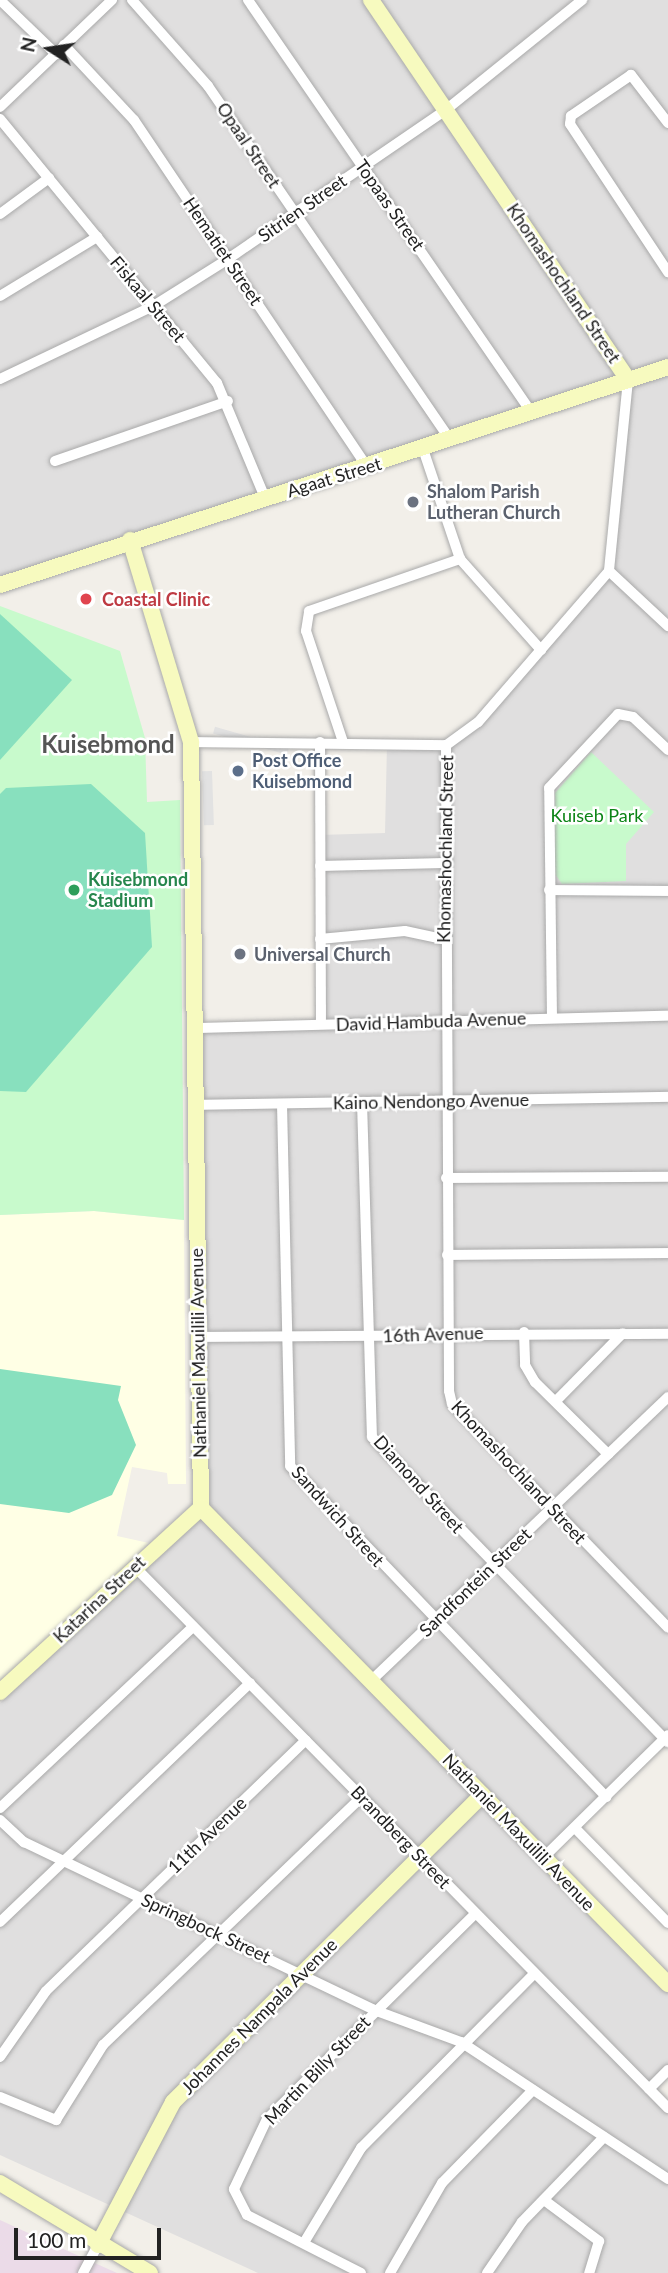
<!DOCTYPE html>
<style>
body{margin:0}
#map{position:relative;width:668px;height:2273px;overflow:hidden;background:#f2efe9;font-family:Lato,sans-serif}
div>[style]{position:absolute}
.residential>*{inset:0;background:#e0dfdf}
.industrial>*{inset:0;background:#ebdbe8}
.education>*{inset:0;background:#ffffe5}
.park>*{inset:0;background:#c8facc}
.pitch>*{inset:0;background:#88e0be}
.parking>*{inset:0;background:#e2e2e2;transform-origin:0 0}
.roads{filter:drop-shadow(0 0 2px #a9a9a9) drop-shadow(0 0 2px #a9a9a9)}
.street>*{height:10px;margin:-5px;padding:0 5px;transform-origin:5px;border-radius:5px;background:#fff}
.secondary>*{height:16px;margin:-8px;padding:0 8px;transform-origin:8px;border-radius:8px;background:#f7fabf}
.dots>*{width:19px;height:19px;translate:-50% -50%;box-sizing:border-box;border:4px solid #fff;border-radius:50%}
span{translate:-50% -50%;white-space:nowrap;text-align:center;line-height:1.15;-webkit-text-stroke:5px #fff;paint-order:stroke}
.street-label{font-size:18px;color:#222}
.worship-label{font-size:18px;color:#5b616d;font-weight:700}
.left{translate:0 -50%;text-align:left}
.health-label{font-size:18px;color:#be3a42;font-weight:700}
.service-label{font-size:18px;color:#4e5e75;font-weight:700}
.park-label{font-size:18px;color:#0c8416}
.leisure-label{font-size:18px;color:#27864d;font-weight:700}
.district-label{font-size:24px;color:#555;font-weight:700}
.north{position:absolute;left:14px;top:14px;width:70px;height:70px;-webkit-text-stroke:5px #fff;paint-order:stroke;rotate:282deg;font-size:19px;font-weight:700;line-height:28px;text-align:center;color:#222}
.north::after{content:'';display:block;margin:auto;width:24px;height:32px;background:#222;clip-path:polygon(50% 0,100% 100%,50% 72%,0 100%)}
.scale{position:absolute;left:14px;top:2228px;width:147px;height:32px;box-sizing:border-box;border:4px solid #222;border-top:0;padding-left:9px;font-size:21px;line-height:24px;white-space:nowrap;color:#222;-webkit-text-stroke:5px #fff;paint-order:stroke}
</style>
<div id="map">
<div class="residential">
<div style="clip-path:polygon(0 0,668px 0,668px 1735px,544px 1858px,668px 1984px,668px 2070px,650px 2089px,668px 2108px,668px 2273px,258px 2273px,0 2155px,0 1703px,201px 1507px,194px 1028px,321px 1023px,319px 835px,385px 833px,387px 744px,446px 745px,478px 722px,609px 571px,627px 381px,0 585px)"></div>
</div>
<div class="industrial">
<div style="clip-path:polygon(0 2220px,50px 2243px,117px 2273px,0 2273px)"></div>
</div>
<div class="education">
<div style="clip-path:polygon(94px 1211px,184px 1220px,186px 1484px,168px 1484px,167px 1473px,132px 1467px,117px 1536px,149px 1543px,0 1682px,0 1215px)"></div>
</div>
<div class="park">
<div style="clip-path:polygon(0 606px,120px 651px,145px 738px,147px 802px,180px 800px,184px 1220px,94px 1211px,0 1215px)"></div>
<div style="clip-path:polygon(591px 752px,654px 812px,626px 844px,626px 881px,562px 884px,555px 874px,555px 793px)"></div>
</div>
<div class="pitch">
<div style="clip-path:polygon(0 614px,72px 680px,0 760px)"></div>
<div style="clip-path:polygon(91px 784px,145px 833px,152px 947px,26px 1092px,0 1091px,0 794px,6px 788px)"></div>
<div style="clip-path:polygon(0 1369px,121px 1386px,118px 1400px,136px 1445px,112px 1495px,69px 1513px,0 1504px)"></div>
</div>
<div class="parking">
<div style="left:289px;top:748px;width:7px;height:77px;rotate:106deg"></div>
<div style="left:212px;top:771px;width:54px;height:10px;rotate:88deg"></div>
</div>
<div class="roads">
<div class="street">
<div style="left:0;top:0;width:78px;rotate:44deg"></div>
<div style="left:132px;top:0;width:115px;rotate:48.5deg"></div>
<div style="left:208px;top:86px;width:427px;rotate:55.6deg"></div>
<div style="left:248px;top:0;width:499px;rotate:55.5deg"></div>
<div style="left:64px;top:45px;width:103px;rotate:47deg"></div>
<div style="left:134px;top:120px;width:419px;rotate:56.1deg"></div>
<div style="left:0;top:107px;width:155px;rotate:-43.7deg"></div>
<div style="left:0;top:119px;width:342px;rotate:50.6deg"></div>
<div style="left:217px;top:383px;width:125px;rotate:67.3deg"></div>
<div style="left:668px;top:123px;width:61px;rotate:-127.6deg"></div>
<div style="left:631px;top:75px;width:73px;rotate:145.7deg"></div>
<div style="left:571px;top:116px;width:8px;rotate:97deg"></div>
<div style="left:570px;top:124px;width:178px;rotate:56.5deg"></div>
<div style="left:0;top:214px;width:61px;rotate:-36.3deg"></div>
<div style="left:0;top:296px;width:114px;rotate:-31.3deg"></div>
<div style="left:0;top:379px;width:172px;rotate:-25.5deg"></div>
<div style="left:155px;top:305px;width:86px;rotate:-32.2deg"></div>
<div style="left:228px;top:259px;width:265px;rotate:-34.4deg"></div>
<div style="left:447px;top:109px;width:174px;rotate:-38.9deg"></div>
<div style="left:628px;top:380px;width:192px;rotate:95.7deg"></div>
<div style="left:609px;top:571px;width:200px;rotate:130.9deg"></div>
<div style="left:478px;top:722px;width:39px;rotate:144deg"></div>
<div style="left:446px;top:745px;width:646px;rotate:89.73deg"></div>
<div style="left:449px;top:1391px;width:13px;rotate:77deg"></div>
<div style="left:452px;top:1404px;width:311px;rotate:46deg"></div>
<div style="left:423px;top:449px;width:116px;rotate:71.4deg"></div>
<div style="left:460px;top:559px;width:122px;rotate:48.3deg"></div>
<div style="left:55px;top:461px;width:183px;rotate:-19.1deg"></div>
<div style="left:609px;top:571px;width:81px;rotate:43deg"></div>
<div style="left:191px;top:742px;width:255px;rotate:0.7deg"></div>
<div style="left:320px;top:742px;width:282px;rotate:89.8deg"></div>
<div style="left:343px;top:742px;width:117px;rotate:-108.4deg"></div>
<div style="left:306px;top:631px;width:20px;rotate:-81deg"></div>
<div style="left:309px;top:611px;width:160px;rotate:-19deg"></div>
<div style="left:320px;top:866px;width:124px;rotate:-1.4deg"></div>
<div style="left:549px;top:890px;width:119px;rotate:0.5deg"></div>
<div style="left:320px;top:939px;width:85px;rotate:-5.4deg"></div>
<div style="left:405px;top:931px;width:39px;rotate:12deg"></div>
<div style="left:552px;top:1018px;width:230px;rotate:-90.7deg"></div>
<div style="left:549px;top:788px;width:101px;rotate:-47deg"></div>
<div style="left:618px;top:714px;width:15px;rotate:11deg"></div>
<div style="left:633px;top:717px;width:48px;rotate:43.3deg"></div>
<div style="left:194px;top:1028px;width:474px;rotate:-1.5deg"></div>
<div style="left:362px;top:1102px;width:335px;rotate:88.3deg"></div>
<div style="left:372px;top:1437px;width:425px;rotate:45.9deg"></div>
<div style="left:282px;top:1104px;width:362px;rotate:88.7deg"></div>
<div style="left:290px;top:1466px;width:458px;rotate:46.3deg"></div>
<div style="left:194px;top:1105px;width:474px;rotate:-1deg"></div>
<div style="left:446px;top:1178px;width:222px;rotate:-0.3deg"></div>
<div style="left:447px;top:1255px;width:221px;rotate:-0.5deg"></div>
<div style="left:524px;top:1332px;width:33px;rotate:88deg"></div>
<div style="left:525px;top:1365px;width:20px;rotate:60deg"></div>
<div style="left:535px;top:1382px;width:103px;rotate:44.6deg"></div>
<div style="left:197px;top:1337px;width:471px;rotate:-0.4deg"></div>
<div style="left:556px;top:1401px;width:95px;rotate:-45.4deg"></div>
<div style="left:134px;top:1566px;width:761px;rotate:45.43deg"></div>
<div style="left:373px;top:1679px;width:408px;rotate:-43.7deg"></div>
<div style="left:0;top:1808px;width:265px;rotate:-43.2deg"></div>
<div style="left:0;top:1820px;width:33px;rotate:43deg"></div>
<div style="left:24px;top:1842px;width:388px;rotate:25.6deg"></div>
<div style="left:374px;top:2010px;width:93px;rotate:20.2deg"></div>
<div style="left:461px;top:2042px;width:248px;rotate:33.5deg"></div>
<div style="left:575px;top:1828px;width:133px;rotate:45.6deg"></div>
<div style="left:543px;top:1858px;width:175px;rotate:-44.5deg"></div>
<div style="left:0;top:1922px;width:346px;rotate:-43.7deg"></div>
<div style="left:0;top:2057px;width:80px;rotate:-55.1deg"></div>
<div style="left:46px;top:1991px;width:361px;rotate:-44deg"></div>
<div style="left:649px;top:2089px;width:27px;rotate:-45deg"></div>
<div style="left:0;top:2097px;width:61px;rotate:22.3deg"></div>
<div style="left:56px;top:2120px;width:89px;rotate:-57.9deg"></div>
<div style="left:103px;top:2045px;width:357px;rotate:-43.8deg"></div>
<div style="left:544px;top:2200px;width:69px;rotate:36.7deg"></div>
<div style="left:599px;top:2241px;width:34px;rotate:107deg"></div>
<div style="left:305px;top:2241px;width:109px;rotate:-58.9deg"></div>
<div style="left:361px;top:2148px;width:245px;rotate:-45.2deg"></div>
<div style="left:83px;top:2273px;width:32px;rotate:-62deg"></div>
<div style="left:361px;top:2273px;width:128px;rotate:-153deg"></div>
<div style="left:247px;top:2215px;width:29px;rotate:-117deg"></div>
<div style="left:234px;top:2189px;width:77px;rotate:-64.8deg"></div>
<div style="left:267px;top:2119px;width:292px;rotate:-44.6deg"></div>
<div style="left:390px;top:2273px;width:104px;rotate:-60deg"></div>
<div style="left:442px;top:2183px;width:130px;rotate:-45.6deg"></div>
<div style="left:487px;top:2273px;width:62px;rotate:-55.5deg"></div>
<div style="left:522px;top:2222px;width:118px;rotate:-46deg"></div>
</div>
<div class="secondary">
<div style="left:371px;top:0;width:459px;rotate:55.9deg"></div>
<div style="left:130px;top:540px;width:211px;rotate:73.2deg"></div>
<div style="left:191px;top:742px;width:766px;rotate:89.25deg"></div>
<div style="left:201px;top:1508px;width:667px;rotate:45.55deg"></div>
<div style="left:0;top:585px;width:703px;rotate:-18.07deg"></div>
<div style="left:0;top:1692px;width:273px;rotate:-42.5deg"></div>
<div style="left:0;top:2183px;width:175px;rotate:31deg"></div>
<div style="left:98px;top:2245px;width:161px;rotate:-62.3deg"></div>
<div style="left:173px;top:2102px;width:436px;rotate:-44.8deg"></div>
</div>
</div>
<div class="dots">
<div style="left:413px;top:502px;background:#6b7280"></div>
<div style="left:86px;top:599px;background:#e0444e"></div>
<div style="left:238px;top:771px;background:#5c6f8a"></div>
<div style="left:74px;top:890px;background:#2e9e5b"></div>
<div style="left:240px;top:954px;background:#6b7280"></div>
</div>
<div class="street-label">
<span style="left:249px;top:145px;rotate:56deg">Opaal Street</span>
<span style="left:390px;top:205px;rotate:55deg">Topaas Street</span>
<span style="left:302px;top:208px;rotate:-35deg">Sitrien Street</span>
<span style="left:223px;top:251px;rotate:56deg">Hematiet Street</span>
<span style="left:564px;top:283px;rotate:56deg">Khomashochland Street</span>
<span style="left:148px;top:299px;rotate:50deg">Fiskaal Street</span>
<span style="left:334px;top:477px;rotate:-17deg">Agaat Street</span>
<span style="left:445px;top:849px;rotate:-89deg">Khomashochland Street</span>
<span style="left:431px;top:1021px;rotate:-2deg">David Hambuda Avenue</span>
<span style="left:431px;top:1101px;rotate:-1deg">Kaino Nendongo Avenue</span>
<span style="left:433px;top:1334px;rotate:-2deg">16th Avenue</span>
<span style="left:198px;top:1353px;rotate:-91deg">Nathaniel Maxuilili Avenue</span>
<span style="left:519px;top:1472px;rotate:47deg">Khomashochland Street</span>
<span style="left:419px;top:1484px;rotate:48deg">Diamond Street</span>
<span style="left:338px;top:1516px;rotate:48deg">Sandwich Street</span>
<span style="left:475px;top:1582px;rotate:-44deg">Sandfontein Street</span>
<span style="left:99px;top:1599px;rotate:-43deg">Katarina Street</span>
<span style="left:519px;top:1832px;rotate:46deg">Nathaniel Maxuilili Avenue</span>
<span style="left:207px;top:1835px;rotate:-44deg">11th Avenue</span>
<span style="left:401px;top:1837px;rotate:46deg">Brandberg Street</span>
<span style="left:206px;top:1928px;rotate:25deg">Springbock Street</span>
<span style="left:259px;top:2016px;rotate:-45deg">Johannes Nampala Avenue</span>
<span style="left:317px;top:2070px;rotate:-46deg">Martin Billy Street</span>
</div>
<div class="worship-label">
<span class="left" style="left:427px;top:502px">Shalom Parish<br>Lutheran Church</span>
<span class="left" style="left:254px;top:954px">Universal Church</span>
</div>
<div class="health-label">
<span class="left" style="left:102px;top:599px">Coastal Clinic</span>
</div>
<div class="service-label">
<span class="left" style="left:252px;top:771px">Post Office<br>Kuisebmond</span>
</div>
<div class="park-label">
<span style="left:597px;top:815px">Kuiseb Park</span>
</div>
<div class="leisure-label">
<span class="left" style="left:88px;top:890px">Kuisebmond<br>Stadium</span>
</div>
<div class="district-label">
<span style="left:108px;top:744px">Kuisebmond</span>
</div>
<div class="north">N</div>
<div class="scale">100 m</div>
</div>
